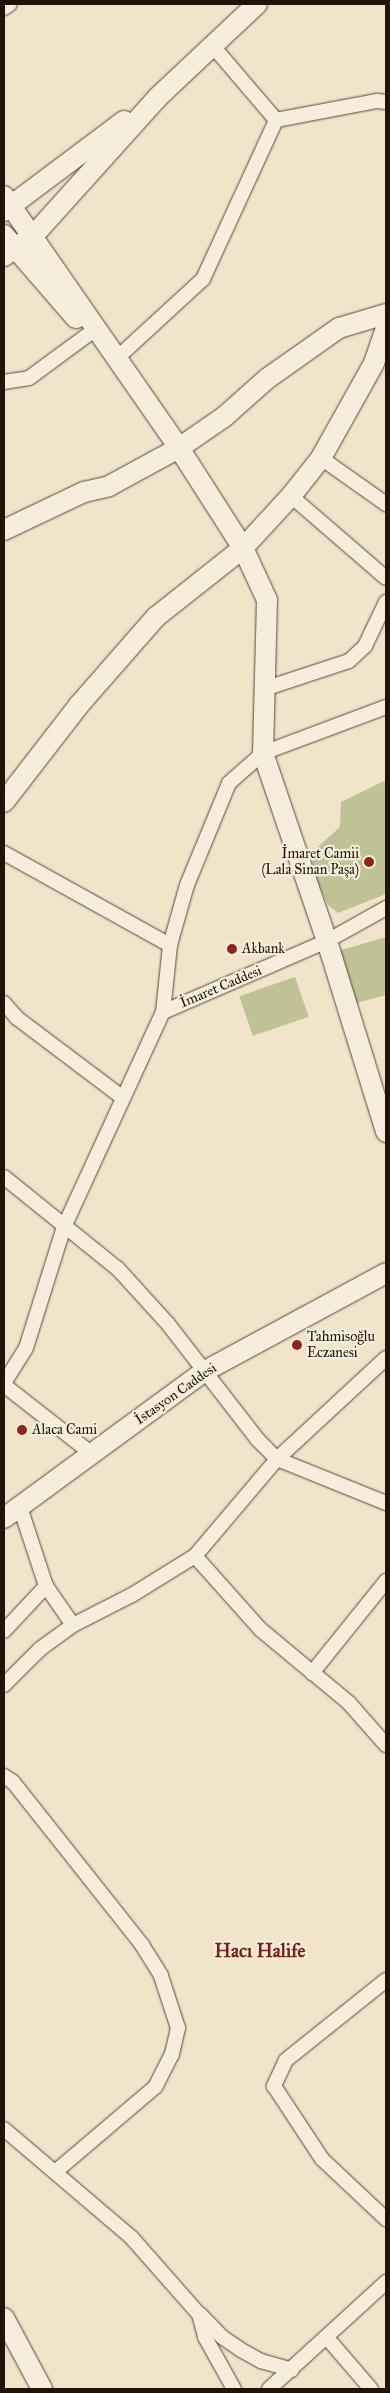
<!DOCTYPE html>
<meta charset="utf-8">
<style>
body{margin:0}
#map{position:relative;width:390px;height:2393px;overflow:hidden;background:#f2e4cb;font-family:"IM FELL Great Primer",serif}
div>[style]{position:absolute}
.green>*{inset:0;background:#bfc294;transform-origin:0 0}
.roads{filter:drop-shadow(0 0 1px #544838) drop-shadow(0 0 1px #544838)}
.street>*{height:14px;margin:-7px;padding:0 7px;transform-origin:7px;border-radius:7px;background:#f7eddd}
.secondary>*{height:20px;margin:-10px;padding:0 10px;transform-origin:10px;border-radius:10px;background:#f7eddd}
.dots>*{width:14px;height:14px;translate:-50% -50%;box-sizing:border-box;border:2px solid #f7eddd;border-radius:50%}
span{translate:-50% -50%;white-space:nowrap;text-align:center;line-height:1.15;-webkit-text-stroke:4.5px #f7eddd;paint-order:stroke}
.poi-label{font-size:14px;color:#1f1407}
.right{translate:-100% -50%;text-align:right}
.left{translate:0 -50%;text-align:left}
.street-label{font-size:14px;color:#1f1407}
.district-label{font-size:19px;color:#7a1f14;font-weight:700}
.frame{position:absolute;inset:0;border:5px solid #1f1407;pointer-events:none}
</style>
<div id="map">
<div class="green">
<div style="clip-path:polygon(386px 780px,386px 894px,338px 913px,328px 905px,315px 877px,311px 853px,340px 827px,341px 802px)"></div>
<div style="clip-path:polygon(386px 937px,386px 995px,353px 1004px,338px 951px)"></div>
<div style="left:295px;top:977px;width:42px;height:59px;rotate:71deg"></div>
</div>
<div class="roads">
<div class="street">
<div style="left:4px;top:8px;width:7px;rotate:-34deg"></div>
<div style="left:212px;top:45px;width:99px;rotate:49.5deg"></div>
<div style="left:116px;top:359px;width:118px;rotate:-42.6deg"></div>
<div style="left:203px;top:279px;width:175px;rotate:-65.3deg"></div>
<div style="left:276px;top:120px;width:103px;rotate:-10.7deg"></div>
<div style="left:377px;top:101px;width:9px;rotate:6deg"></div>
<div style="left:4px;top:382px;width:25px;rotate:-9deg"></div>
<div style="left:29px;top:378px;width:74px;rotate:-36.3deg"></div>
<div style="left:321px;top:458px;width:80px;rotate:35.3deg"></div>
<div style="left:291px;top:496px;width:125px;rotate:40.8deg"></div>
<div style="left:264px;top:689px;width:89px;rotate:-18.2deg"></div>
<div style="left:349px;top:661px;width:22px;rotate:-43deg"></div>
<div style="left:365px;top:646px;width:49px;rotate:-64.5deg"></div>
<div style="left:4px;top:853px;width:190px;rotate:29deg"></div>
<div style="left:4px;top:1003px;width:20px;rotate:49deg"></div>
<div style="left:17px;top:1018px;width:131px;rotate:37deg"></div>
<div style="left:163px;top:1012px;width:179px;rotate:-23.4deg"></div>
<div style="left:327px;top:941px;width:68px;rotate:-29.2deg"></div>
<div style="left:4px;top:1177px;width:146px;rotate:38.9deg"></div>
<div style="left:118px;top:1269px;width:74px;rotate:47.7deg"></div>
<div style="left:168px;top:1324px;width:147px;rotate:52.2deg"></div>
<div style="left:258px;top:1440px;width:27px;rotate:45deg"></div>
<div style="left:277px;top:1459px;width:118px;rotate:22deg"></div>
<div style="left:4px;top:1383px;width:41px;rotate:-57.8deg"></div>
<div style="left:26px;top:1348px;width:127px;rotate:-72.6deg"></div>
<div style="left:64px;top:1227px;width:237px;rotate:-65.3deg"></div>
<div style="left:163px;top:1012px;width:67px;rotate:-84deg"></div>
<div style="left:170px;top:945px;width:62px;rotate:-74.2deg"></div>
<div style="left:187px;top:885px;width:110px;rotate:-67.6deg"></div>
<div style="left:229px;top:783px;width:45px;rotate:-41.4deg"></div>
<div style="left:263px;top:753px;width:131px;rotate:-20.5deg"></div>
<div style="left:4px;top:1385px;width:112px;rotate:38.1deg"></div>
<div style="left:20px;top:1507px;width:83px;rotate:71.8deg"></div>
<div style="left:46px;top:1586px;width:47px;rotate:55.3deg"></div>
<div style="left:195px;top:1556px;width:98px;rotate:48.3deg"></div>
<div style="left:260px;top:1629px;width:116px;rotate:39.7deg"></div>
<div style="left:349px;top:1703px;width:56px;rotate:48.6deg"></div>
<div style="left:4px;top:1631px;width:62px;rotate:-47deg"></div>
<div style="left:312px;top:1673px;width:118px;rotate:-51.2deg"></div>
<div style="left:4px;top:1685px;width:51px;rotate:-45deg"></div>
<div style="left:40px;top:1649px;width:41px;rotate:-36deg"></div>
<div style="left:73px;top:1625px;width:66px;rotate:-27deg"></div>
<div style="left:132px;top:1595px;width:74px;rotate:-31.8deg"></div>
<div style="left:195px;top:1556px;width:127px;rotate:-49.8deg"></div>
<div style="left:277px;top:1459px;width:149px;rotate:-42.8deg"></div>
<div style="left:4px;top:1776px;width:11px;rotate:34deg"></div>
<div style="left:13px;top:1782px;width:208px;rotate:51.6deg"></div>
<div style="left:142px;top:1945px;width:36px;rotate:58deg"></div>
<div style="left:161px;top:1976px;width:55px;rotate:71.9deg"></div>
<div style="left:178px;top:2028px;width:27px;rotate:103deg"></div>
<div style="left:172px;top:2054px;width:37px;rotate:117deg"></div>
<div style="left:155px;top:2087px;width:131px;rotate:139.6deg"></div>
<div style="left:386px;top:1980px;width:128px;rotate:141.3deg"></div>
<div style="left:286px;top:2060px;width:29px;rotate:115deg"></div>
<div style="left:274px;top:2086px;width:87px;rotate:56.7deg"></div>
<div style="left:322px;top:2159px;width:88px;rotate:43.2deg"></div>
<div style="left:4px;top:2129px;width:167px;rotate:40.4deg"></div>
<div style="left:131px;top:2237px;width:103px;rotate:48.6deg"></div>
<div style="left:199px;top:2314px;width:24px;rotate:75deg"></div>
<div style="left:205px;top:2337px;width:60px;rotate:60.9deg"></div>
<div style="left:200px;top:2314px;width:32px;rotate:46deg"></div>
<div style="left:222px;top:2337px;width:23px;rotate:34deg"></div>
<div style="left:241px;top:2350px;width:23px;rotate:29deg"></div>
<div style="left:261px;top:2361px;width:32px;rotate:16deg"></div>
<div style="left:328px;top:2339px;width:66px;rotate:49.3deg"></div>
<div style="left:269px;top:2389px;width:159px;rotate:-42.4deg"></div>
</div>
<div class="secondary">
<div style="left:4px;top:196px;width:307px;rotate:55.2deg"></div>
<div style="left:179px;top:448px;width:119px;rotate:57.4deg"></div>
<div style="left:243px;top:548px;width:57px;rotate:65.2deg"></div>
<div style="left:267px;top:600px;width:153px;rotate:91.5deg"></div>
<div style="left:263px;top:753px;width:199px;rotate:71.2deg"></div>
<div style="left:327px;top:941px;width:200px;rotate:72.8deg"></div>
<div style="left:4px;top:211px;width:150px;rotate:-36.9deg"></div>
<div style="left:4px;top:235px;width:110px;rotate:49.1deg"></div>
<div style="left:4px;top:256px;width:35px;rotate:-35deg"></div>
<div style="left:33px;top:236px;width:187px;rotate:-48deg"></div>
<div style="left:158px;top:97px;width:136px;rotate:-43.2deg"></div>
<div style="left:4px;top:530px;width:89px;rotate:-25.4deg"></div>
<div style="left:84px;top:492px;width:26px;rotate:-13deg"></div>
<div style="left:109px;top:486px;width:80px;rotate:-28.5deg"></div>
<div style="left:179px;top:448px;width:55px;rotate:-34.6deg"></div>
<div style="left:224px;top:417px;width:59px;rotate:-41.6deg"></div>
<div style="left:268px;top:378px;width:87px;rotate:-35.2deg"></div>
<div style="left:339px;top:328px;width:49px;rotate:-16.6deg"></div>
<div style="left:4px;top:802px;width:123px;rotate:-52.3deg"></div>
<div style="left:79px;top:705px;width:117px;rotate:-48.8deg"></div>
<div style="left:156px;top:617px;width:111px;rotate:-38.4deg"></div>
<div style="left:243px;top:548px;width:71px;rotate:-47.3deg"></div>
<div style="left:291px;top:496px;width:48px;rotate:-51.7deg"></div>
<div style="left:321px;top:458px;width:109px;rotate:-60.8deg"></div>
<div style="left:374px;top:363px;width:37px;rotate:-71deg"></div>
<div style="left:4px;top:1518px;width:249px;rotate:-36.2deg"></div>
<div style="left:205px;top:1371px;width:206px;rotate:-28.4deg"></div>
<div style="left:4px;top:2318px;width:81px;rotate:61.8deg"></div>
</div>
</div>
<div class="dots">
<div style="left:369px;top:862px;background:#8f2418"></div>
<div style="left:232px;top:949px;background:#8f2418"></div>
<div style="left:297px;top:1345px;background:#8f2418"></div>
<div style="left:22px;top:1430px;background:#8f2418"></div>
</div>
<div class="poi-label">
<span class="right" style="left:359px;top:862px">İmaret Camii<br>(Lala Sinan Paşa)</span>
<span class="left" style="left:242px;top:949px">Akbank</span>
<span class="left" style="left:307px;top:1345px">Tahmisoğlu<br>Eczanesi</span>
<span class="left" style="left:32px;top:1430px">Alaca Cami</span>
</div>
<div class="street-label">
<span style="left:221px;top:987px;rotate:-23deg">İmaret Caddesi</span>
<span style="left:176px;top:1394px;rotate:-35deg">İstasyon Caddesi</span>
</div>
<div class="district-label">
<span style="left:260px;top:1951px">Hacı Halife</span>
</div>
<div class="frame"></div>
</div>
